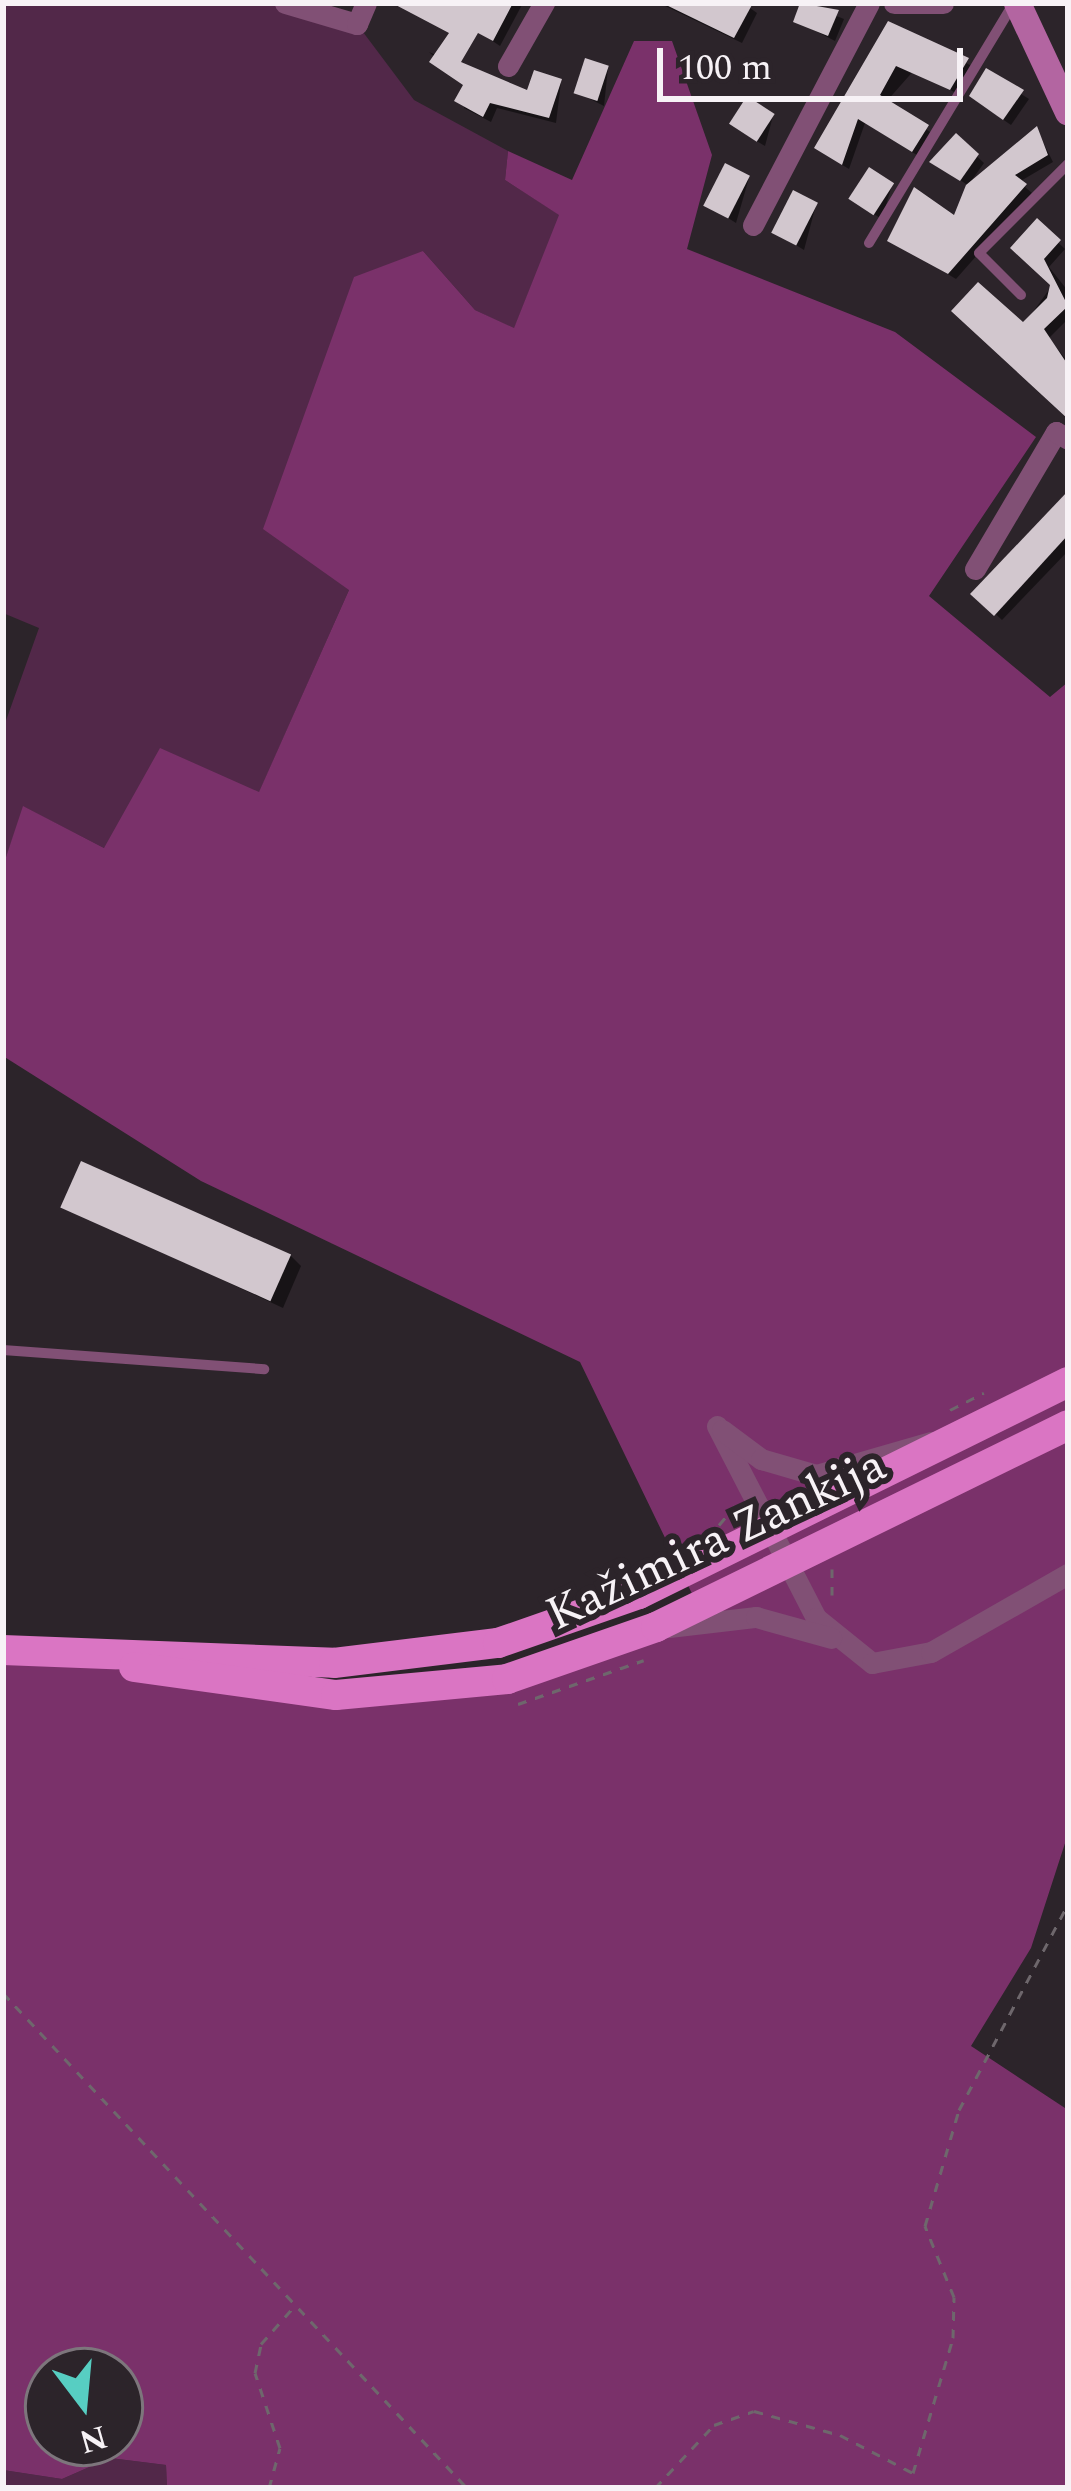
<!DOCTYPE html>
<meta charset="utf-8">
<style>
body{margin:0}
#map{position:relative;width:1071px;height:2491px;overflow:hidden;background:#2c242a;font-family:Spectral,serif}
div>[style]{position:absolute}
.green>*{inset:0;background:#522849}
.forest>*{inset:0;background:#7a316a}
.shadow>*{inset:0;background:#0007}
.building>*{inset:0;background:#d2c7ce;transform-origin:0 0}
.path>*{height:3px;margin-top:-1.5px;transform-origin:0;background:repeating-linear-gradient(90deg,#6e676c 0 9px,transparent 0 18px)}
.lane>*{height:10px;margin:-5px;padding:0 5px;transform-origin:5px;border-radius:5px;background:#815075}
.street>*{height:21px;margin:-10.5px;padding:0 10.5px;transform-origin:10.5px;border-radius:10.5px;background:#815075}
.secondary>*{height:27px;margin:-13.5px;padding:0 13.5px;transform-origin:13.5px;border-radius:13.5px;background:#b365a1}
.primary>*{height:30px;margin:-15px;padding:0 15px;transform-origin:15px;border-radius:15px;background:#da75c3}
span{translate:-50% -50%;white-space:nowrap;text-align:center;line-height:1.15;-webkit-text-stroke:12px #2c242a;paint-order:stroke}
.street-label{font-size:48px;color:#f7f2f6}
.frame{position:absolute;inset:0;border:6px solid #f7f2f6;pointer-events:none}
.north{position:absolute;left:24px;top:2347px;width:120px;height:120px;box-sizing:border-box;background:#2c242a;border:3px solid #7d767c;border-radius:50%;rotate:164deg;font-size:33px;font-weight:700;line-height:48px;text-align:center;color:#f7f2f6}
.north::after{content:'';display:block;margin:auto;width:42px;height:54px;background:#57cec2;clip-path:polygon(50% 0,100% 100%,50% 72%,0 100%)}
.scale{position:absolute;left:657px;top:48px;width:306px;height:54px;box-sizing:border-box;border:6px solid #f7f2f6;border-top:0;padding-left:15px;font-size:36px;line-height:42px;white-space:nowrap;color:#f7f2f6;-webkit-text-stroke:9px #2c242a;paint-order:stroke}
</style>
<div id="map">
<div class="green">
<div style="clip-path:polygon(3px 3px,285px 3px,357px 24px,414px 100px,508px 151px,505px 180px,560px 215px,514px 329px,475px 310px,423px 251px,349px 590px,259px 793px,104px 848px,24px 807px,3px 866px,3px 729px,39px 628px,3px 613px)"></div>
<div style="clip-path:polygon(110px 2458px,166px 2465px,167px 2488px,3px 2488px,3px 2470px,62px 2479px)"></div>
</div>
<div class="forest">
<div style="clip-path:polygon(evenodd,634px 41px,672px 41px,712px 155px,687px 249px,895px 332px,1036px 437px,929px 596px,1050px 697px,1068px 682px,1068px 1834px,1031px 1948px,971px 2046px,1068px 2110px,1068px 2488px,167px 2488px,166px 2465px,110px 2458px,62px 2479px,3px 2470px,3px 1650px,193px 1682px,450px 1689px,698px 1606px,580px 1362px,201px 1181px,3px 1056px,3px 866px,23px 806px,104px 848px,160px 748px,259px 792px,349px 590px,263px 529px,354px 277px,423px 251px,475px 310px,514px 328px,559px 215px,505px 180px,508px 151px,572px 180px,634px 41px,48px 2371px,120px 2371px,120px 2443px,48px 2443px,48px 2371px)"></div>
</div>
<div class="shadow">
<div style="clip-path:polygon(495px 3px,523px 3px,500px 46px,479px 32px)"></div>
<div style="clip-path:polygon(659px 3px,743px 3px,757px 13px,742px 43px)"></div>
<div style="clip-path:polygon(804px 3px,844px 19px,835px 41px,796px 21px)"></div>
<div style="clip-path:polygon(889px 25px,974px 67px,957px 94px,916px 68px,886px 102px,933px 134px,920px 157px,865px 123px,849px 169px,824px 154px)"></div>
<div style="clip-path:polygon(429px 52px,528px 94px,561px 82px,556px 123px,497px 108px,491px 122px,464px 108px,466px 86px)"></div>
<div style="clip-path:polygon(608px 68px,604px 106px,576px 92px)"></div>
<div style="clip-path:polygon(987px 72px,1029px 99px,1011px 125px,979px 103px)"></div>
<div style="clip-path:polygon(773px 116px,765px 146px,739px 130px)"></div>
<div style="clip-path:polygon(1037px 130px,1053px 162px,1019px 182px,1032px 193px,956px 279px,891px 240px,956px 220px,969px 186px,933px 162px,956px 137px,984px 163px,969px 184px)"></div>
<div style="clip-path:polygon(749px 178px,736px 223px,706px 204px)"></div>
<div style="clip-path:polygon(892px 185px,882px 219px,859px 205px)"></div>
<div style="clip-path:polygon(816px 205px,804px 250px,773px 231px)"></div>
<div style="clip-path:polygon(1037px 223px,1065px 249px,1049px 267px,1068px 291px,1068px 319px,1049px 338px,1068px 362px,1068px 408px,1023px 326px,1053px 284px,1014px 248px)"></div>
<div style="clip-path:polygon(1068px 495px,1068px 551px,1002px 620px,974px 594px)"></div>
<div style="clip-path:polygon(65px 1207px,290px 1255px,301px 1266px,283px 1308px)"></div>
</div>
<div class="building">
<div style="clip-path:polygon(392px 3px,513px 3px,493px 41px,478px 33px,461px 62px,527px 90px,534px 70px,562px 79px,549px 118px,490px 103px,483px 117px,454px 101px,463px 85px,429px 62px,449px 33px)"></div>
<div style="clip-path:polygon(662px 3px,753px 3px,734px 38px)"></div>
<div style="clip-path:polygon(800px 3px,839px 10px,828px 36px,793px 22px)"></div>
<div style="clip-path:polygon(888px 21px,969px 58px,950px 90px,896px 66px,880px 95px,929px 125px,912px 152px,858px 119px,842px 165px,814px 148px)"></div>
<div style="left:585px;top:58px;width:25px;height:37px;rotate:18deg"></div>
<div style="clip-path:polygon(986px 68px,1024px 90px,1003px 120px,969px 96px)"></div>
<div style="left:747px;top:96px;width:33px;height:33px;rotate:33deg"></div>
<div style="clip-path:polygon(1037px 126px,1048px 155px,1015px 175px,1027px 184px,948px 274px,887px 241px,914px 187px,954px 215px,966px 185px)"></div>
<div style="clip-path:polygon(956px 133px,979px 154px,960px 181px,929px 162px)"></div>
<div style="left:725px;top:163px;width:28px;height:48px;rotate:27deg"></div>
<div style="left:869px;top:167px;width:30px;height:38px;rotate:33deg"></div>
<div style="left:793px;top:190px;width:28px;height:48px;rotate:27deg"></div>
<div style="clip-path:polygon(1037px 218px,1061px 240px,1044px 259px,1068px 306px,1044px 329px,1068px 365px,1068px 419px,951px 311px,978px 282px,1023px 322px,1047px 298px,1050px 285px,1010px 248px)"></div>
<div style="clip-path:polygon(1068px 491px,1068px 535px,994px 616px,970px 594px)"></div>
<div style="left:81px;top:1161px;width:230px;height:51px;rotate:24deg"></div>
</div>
<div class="path">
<div style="left:950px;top:1410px;width:38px;rotate:-27deg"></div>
<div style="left:719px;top:1525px;width:25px;rotate:-50deg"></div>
<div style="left:832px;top:1595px;width:26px;rotate:-90deg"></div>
<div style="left:518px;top:1704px;width:133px;rotate:-19.2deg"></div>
<div style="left:3px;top:1993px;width:678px;rotate:46.85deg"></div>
<div style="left:269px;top:2488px;width:41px;rotate:-74.6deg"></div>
<div style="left:280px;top:2448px;width:79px;rotate:-108.4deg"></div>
<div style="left:255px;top:2373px;width:30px;rotate:-78deg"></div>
<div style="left:261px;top:2344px;width:47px;rotate:-48.5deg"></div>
<div style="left:655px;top:2488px;width:86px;rotate:-46.9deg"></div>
<div style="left:714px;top:2425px;width:42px;rotate:-19.3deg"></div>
<div style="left:754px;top:2411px;width:89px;rotate:15.6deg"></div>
<div style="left:840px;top:2435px;width:82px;rotate:27.5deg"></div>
<div style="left:913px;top:2473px;width:141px;rotate:-73.5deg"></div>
<div style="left:953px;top:2338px;width:41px;rotate:-88.6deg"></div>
<div style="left:954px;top:2297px;width:77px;rotate:-112.2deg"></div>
<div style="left:925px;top:2226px;width:121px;rotate:-73.7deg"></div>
<div style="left:959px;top:2110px;width:233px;rotate:-62.1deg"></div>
</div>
<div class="lane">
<div style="left:869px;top:243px;width:279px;rotate:-58.9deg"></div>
<div style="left:1021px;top:295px;width:59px;rotate:-135deg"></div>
<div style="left:979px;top:253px;width:126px;rotate:-45deg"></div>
<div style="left:3px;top:1350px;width:262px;rotate:4.2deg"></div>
</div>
<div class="street">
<div style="left:285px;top:3px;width:75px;rotate:16.3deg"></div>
<div style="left:357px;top:24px;width:23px;rotate:-67deg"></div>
<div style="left:894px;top:3px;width:49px"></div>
<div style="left:508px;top:66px;width:73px;rotate:-60.3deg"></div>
<div style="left:753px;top:225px;width:250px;rotate:-62.4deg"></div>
<div style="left:975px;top:569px;width:159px;rotate:-59.4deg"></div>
<div style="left:1056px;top:432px;width:14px;rotate:30deg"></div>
<div style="left:717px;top:1426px;width:216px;rotate:62.7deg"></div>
<div style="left:816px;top:1618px;width:72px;rotate:38.8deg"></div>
<div style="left:872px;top:1663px;width:60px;rotate:-10.6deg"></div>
<div style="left:931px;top:1652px;width:158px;rotate:-29.7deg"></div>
<div style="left:722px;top:1430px;width:49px;rotate:36.6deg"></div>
<div style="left:761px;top:1459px;width:57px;rotate:16.2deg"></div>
<div style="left:816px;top:1475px;width:120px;rotate:-16deg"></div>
<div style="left:669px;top:1627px;width:88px;rotate:-6.6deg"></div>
<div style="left:756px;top:1617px;width:78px;rotate:15.6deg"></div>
</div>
<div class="secondary">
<div style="left:1017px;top:3px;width:120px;rotate:64.9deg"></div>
</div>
<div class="primary">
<div style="left:3px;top:1650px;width:331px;rotate:2.2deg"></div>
<div style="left:334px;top:1663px;width:165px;rotate:-7deg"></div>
<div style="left:498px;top:1643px;width:149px;rotate:-19.2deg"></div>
<div style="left:639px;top:1594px;width:479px;rotate:-26.3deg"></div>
<div style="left:134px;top:1667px;width:204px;rotate:7.9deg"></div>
<div style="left:336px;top:1695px;width:172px;rotate:-5.3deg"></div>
<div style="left:507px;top:1679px;width:158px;rotate:-19.2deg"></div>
<div style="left:656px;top:1627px;width:459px;rotate:-26.1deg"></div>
</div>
<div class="street-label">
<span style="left:716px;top:1540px;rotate:-25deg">Kažimira Zankija</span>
</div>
<div class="frame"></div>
<div class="north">N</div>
<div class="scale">100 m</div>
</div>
